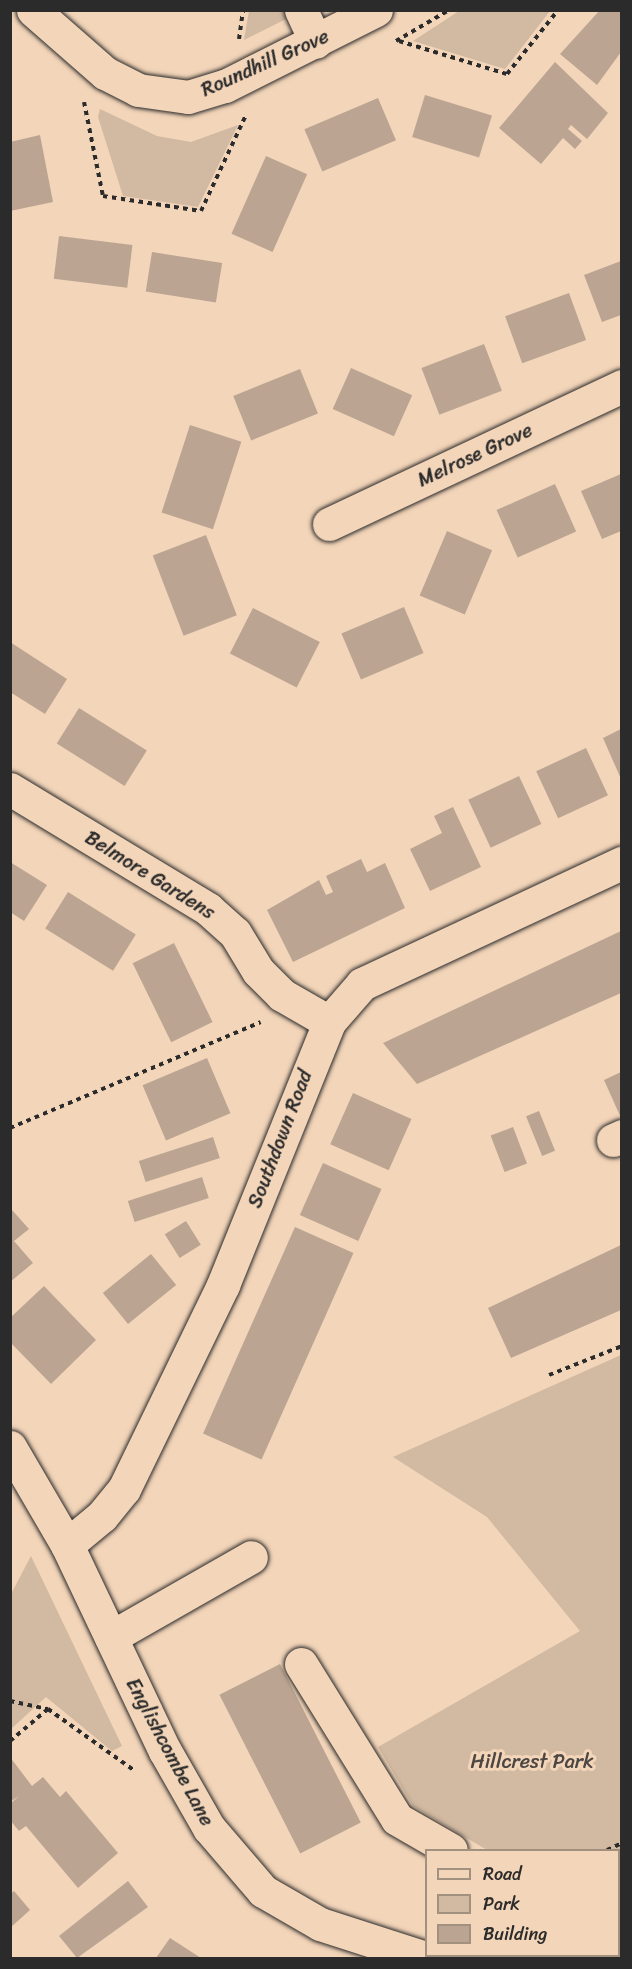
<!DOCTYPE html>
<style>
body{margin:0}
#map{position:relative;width:632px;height:1969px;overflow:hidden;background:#f3d5b9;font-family:Sriracha,sans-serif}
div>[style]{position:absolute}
.green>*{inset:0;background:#d2b9a1}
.building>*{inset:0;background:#bba592;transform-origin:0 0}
.path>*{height:4px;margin-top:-2px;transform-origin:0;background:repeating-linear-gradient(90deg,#2b2b2b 0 4.5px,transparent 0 9px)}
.roads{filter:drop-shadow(0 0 2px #2b2b2b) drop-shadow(0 0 2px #2b2b2b)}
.minor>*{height:33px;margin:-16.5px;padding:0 16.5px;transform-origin:16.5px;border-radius:16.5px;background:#f3d5b9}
span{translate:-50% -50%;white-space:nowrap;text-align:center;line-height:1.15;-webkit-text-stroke:6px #f3d5b9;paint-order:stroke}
.street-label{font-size:20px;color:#2b2b2b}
.park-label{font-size:20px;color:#4c4743}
.frame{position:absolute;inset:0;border:12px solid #2b2b2b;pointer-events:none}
.legend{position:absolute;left:425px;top:1849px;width:195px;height:108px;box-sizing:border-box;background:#f3d5b9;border:2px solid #a39180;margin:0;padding:8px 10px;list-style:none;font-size:18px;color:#2b2b2b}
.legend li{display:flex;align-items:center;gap:12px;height:30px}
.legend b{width:30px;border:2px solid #a39180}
</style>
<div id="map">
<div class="green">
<div style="clip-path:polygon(249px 11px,291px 11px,290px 17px,244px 40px)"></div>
<div style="clip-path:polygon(459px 11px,459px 10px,550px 11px,505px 69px,413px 41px)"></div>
<div style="clip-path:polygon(100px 109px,157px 136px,191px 142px,238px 125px,198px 207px,123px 196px,98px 117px)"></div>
<div style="clip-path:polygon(621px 1355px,622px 1886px,619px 1887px,618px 1850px,487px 1850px,413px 1806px,378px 1747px,580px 1631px,487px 1517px,393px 1457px)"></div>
<div style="clip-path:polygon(31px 1556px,122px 1746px,112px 1751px,46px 1697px,11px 1729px,11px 1594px)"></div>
</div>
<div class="building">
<div style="clip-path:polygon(600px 10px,621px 10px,621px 52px,597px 85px,560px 54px)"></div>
<div style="clip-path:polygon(555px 62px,608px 113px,587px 139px,571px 125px,568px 129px,582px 141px,575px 149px,563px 138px,541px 164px,499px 128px)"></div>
<div style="left:425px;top:95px;width:70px;height:44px;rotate:17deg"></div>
<div style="left:378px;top:98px;width:46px;height:80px;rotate:67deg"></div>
<div style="clip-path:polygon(40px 135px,53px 202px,10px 211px,10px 142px)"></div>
<div style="left:266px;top:156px;width:45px;height:85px;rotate:24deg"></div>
<div style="left:59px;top:236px;width:74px;height:43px;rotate:7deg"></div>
<div style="left:152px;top:252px;width:71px;height:40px;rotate:9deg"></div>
<div style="clip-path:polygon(621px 261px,621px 315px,602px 322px,584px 275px)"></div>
<div style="left:569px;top:293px;width:50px;height:68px;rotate:70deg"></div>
<div style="left:484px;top:344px;width:50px;height:67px;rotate:69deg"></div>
<div style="left:351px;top:368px;width:67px;height:45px;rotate:24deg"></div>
<div style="left:300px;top:369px;width:48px;height:72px;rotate:68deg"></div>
<div style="left:190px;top:425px;width:54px;height:92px;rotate:18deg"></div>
<div style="clip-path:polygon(621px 474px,621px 531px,602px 539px,581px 491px)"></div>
<div style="left:555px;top:484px;width:52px;height:64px;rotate:66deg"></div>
<div style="left:447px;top:531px;width:49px;height:70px;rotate:23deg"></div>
<div style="left:206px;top:535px;width:86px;height:57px;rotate:69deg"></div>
<div style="left:404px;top:607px;width:50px;height:68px;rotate:67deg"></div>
<div style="left:253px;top:608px;width:75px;height:51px;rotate:27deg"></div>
<div style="clip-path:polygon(10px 642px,67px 679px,45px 714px,10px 692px)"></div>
<div style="left:79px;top:708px;width:80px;height:42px;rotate:32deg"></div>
<div style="clip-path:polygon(621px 729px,621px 779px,603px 738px)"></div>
<div style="left:586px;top:748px;width:52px;height:55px;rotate:65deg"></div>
<div style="left:519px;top:776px;width:53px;height:56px;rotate:65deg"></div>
<div style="clip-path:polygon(453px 807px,481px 867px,430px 891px,410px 849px,442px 833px,434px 816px)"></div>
<div style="clip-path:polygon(361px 859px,367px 872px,385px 863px,405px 908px,293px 962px,267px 910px,319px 880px,326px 895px,333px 892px,326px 876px)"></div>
<div style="clip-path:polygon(10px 862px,47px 885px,24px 921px,10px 912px)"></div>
<div style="left:68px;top:892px;width:80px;height:43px;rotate:32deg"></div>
<div style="clip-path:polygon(621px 931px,621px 993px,417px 1084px,383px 1043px)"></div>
<div style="left:174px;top:943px;width:88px;height:46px;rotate:64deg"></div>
<div style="left:207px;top:1058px;width:60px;height:70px;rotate:67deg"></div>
<div style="clip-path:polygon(621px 1072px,621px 1118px,604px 1080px)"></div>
<div style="left:353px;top:1093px;width:64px;height:56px;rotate:24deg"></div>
<div style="left:539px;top:1111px;width:43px;height:14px;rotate:68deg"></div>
<div style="left:513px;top:1127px;width:39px;height:24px;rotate:69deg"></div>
<div style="left:213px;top:1137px;width:22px;height:78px;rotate:72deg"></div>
<div style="left:323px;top:1163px;width:64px;height:57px;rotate:24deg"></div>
<div style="left:202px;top:1177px;width:22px;height:78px;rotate:72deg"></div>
<div style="clip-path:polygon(12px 1210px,29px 1229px,14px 1241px,33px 1263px,10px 1282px)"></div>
<div style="left:186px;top:1221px;width:28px;height:25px;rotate:58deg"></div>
<div style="left:295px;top:1227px;width:64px;height:226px;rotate:24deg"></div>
<div style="clip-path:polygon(621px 1245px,621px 1310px,511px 1358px,488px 1308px)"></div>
<div style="left:151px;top:1254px;width:40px;height:62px;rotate:51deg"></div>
<div style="clip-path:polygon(44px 1286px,96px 1340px,51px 1384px,10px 1342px,10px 1318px)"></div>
<div style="left:280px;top:1664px;width:178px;height:68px;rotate:63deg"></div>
<div style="clip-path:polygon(10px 1757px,32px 1786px,43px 1777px,60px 1797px,66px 1791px,118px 1853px,78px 1888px,26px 1826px,19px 1831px,10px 1820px,10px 1804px,19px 1796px,10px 1802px)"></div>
<div style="clip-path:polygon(128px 1881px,148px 1907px,77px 1958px,59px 1936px)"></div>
<div style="clip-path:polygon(14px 1891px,30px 1910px,10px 1928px,10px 1894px)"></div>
<div style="clip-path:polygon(621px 1923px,621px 1958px,569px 1958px,618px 1956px)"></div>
<div style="clip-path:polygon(170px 1938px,201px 1958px,156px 1958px)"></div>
</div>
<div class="path">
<div style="left:239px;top:39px;width:29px;rotate:-82deg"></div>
<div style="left:396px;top:41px;width:61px;rotate:-30.3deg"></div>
<div style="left:399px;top:41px;width:113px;rotate:17deg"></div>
<div style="left:507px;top:74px;width:82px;rotate:-51.4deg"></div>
<div style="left:84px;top:102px;width:96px;rotate:78.6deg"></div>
<div style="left:103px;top:196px;width:99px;rotate:8.7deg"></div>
<div style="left:201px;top:211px;width:104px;rotate:-64.9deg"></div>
<div style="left:10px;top:1128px;width:272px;rotate:-22.9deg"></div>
<div style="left:549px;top:1375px;width:79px;rotate:-21.7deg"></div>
<div style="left:10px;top:1701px;width:39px;rotate:12deg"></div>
<div style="left:48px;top:1709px;width:107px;rotate:35.5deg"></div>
<div style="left:10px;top:1741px;width:50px;rotate:-40.1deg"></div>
<div style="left:607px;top:1850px;width:17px;rotate:-25deg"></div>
</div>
<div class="roads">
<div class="minor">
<div style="left:33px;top:10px;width:96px;rotate:41.2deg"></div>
<div style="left:105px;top:73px;width:37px;rotate:27deg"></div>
<div style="left:138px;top:90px;width:50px;rotate:8deg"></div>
<div style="left:188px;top:97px;width:39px;rotate:-17deg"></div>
<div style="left:225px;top:86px;width:169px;rotate:-26.7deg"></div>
<div style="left:301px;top:10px;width:35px;rotate:65deg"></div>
<div style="left:329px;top:524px;width:324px;rotate:-25.2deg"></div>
<div style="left:10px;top:789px;width:232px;rotate:31.2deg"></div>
<div style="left:208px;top:909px;width:36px;rotate:42deg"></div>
<div style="left:235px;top:933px;width:44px;rotate:58.8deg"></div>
<div style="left:258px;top:971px;width:34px;rotate:45deg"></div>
<div style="left:282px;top:995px;width:54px;rotate:29.9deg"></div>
<div style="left:613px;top:1140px;width:10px;rotate:-24deg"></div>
<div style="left:10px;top:1447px;width:113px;rotate:59.8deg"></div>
<div style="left:67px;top:1545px;width:228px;rotate:64.6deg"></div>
<div style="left:165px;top:1751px;width:89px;rotate:60.3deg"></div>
<div style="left:209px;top:1828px;width:83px;rotate:49.4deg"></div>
<div style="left:263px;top:1891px;width:66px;rotate:30.1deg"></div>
<div style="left:320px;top:1924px;width:110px;rotate:17.9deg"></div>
<div style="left:67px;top:1545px;width:45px;rotate:-39.6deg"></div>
<div style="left:102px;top:1516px;width:35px;rotate:-51deg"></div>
<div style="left:124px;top:1489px;width:227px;rotate:-64.1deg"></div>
<div style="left:223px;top:1285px;width:284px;rotate:-68deg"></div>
<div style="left:329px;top:1022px;width:50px;rotate:-49deg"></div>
<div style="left:362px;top:984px;width:287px;rotate:-25deg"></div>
<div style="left:111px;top:1637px;width:161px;rotate:-29.7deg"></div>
<div style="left:301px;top:1664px;width:182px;rotate:58.2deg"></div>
<div style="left:397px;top:1819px;width:62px;rotate:29.9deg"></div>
<div style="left:618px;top:1906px;width:4px;rotate:-14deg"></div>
<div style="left:468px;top:1958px;width:3px;rotate:-45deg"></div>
</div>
</div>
<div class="street-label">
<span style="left:265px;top:63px;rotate:-24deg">Roundhill Grove</span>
<span style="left:475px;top:455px;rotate:-25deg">Melrose Grove</span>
<span style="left:150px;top:875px;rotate:32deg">Belmore Gardens</span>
<span style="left:280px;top:1139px;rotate:-69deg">Southdown Road</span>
<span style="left:170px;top:1752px;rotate:62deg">Englishcombe Lane</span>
</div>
<div class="park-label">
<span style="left:532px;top:1761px">Hillcrest Park</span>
</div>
<div class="frame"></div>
<ul class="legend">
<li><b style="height:8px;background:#f3d5b9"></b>Road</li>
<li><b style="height:16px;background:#d2b9a1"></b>Park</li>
<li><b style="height:16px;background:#bba592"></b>Building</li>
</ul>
</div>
